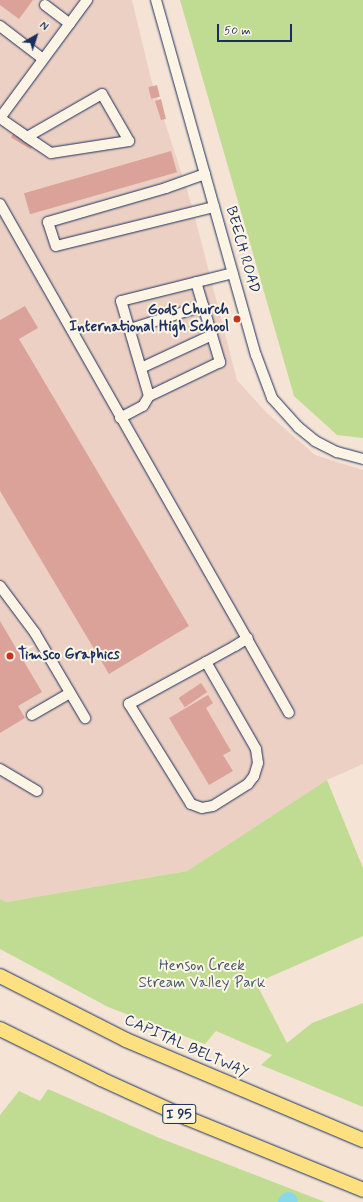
<!DOCTYPE html>
<style>
body{margin:0}
#map{position:relative;width:363px;height:1202px;overflow:hidden;background:#f5e4d6;font-family:Mynerve,sans-serif}
div>[style]{position:absolute}
.built>*{inset:0;background:#edd0c4}
.green>*{inset:0;background:#c0dc93}
.river>*{height:18px;margin:-9px;padding:0 9px;transform-origin:9px;border-radius:9px;background:#89d8e7}
.building>*{inset:0;background:#dba29a;transform-origin:0 0}
.roads{filter:drop-shadow(0 0 1px #1b2f5e) drop-shadow(0 0 1px #1b2f5e)}
.minor>*{height:10px;margin:-5px;padding:0 5px;transform-origin:5px;border-radius:5px;background:#fcf5e5}
.highway>*{height:14px;margin:-7px;padding:0 7px;transform-origin:7px;border-radius:7px;background:#fde080}
.dots>*{width:11px;height:11px;translate:-50% -50%;box-sizing:border-box;border:2px solid #fcf5e5;border-radius:50%}
span{translate:-50% -50%;white-space:nowrap;text-align:center;line-height:1.15;-webkit-text-stroke:4px #fcf5e5;paint-order:stroke}
.shield-label span{padding:1px 3px;background:#fcf5e5;border:1px solid;border-radius:3px;-webkit-text-stroke-width:0}
.shield-label{font-size:14px;color:#1b2f5e;font-weight:700}
.street-label{font-size:15px;color:#1b2f5e}
.poi-label{font-size:15px;color:#1b2f5e;font-weight:700}
.right{translate:-100% -50%;text-align:right}
.left{translate:0 -50%;text-align:left}
.park-label{font-size:15px;color:#445a6b}
.north{position:absolute;left:16px;top:16px;width:40px;height:40px;-webkit-text-stroke:3px #fcf5e5;paint-order:stroke;rotate:39deg;font-size:11px;font-weight:700;line-height:16px;text-align:center;color:#1b2f5e}
.north::after{content:'';display:block;margin:auto;width:14px;height:18px;background:#1b2f5e;clip-path:polygon(50% 0,100% 100%,50% 72%,0 100%)}
.scale{position:absolute;left:217px;top:24px;width:75px;height:18px;box-sizing:border-box;border:2px solid #1b2f5e;border-top:0;padding-left:5px;font-size:12px;line-height:14px;white-space:nowrap;color:#1b2f5e;-webkit-text-stroke:3px #fcf5e5;paint-order:stroke}
</style>
<div id="map">
<div class="built">
<div style="clip-path:polygon(0 0,132px 0,151px 79px,192px 206px,237px 380px,267px 413px,315px 455px,363px 470px,363px 764px,327px 780px,187px 871px,5px 902px,0 899px)"></div>
</div>
<div class="green">
<div style="clip-path:polygon(180px 0,363px 0,363px 438px,337px 435px,294px 396px)"></div>
<div style="clip-path:polygon(327px 780px,363px 868px,363px 936px,256px 983px,287px 1043px,312px 1023px,363px 1003px,363px 1107px,261px 1065px,272px 1055px,216px 1031px,205px 1044px,108px 1007px,0 949px,0 899px,6px 902px,187px 871px)"></div>
<div style="clip-path:polygon(48px 1089px,157px 1137px,325px 1202px,0 1202px,0 1115px,19px 1091px,40px 1101px)"></div>
</div>
<div class="river">
<div style="left:287px;top:1202px;width:2px;rotate:-27deg"></div>
</div>
<div class="building">
<div style="clip-path:polygon(0 0,33px 0,19px 19px,0 5px)"></div>
<div style="left:157px;top:85px;width:12px;height:9px;rotate:76deg"></div>
<div style="clip-path:polygon(161px 99px,166px 119px,161px 120px,155px 101px)"></div>
<div style="left:13px;top:134px;width:23px;height:4px;rotate:31deg"></div>
<div style="left:171px;top:151px;width:22px;height:153px;rotate:74deg"></div>
<div style="clip-path:polygon(25px 306px,38px 328px,19px 339px,189px 626px,109px 674px,0 491px,0 320px)"></div>
<div style="clip-path:polygon(0 621px,42px 692px,18px 706px,25px 718px,0 733px)"></div>
<div style="left:201px;top:683px;width:11px;height:27px;rotate:56deg"></div>
<div style="clip-path:polygon(208px 695px,213px 703px,206px 708px,231px 751px,223px 755px,233px 771px,209px 785px,169px 718px)"></div>
</div>
<div class="roads">
<div class="minor">
<div style="left:156px;top:0;width:369px;rotate:74.3deg"></div>
<div style="left:256px;top:355px;width:46px;rotate:69.6deg"></div>
<div style="left:272px;top:398px;width:39px;rotate:48deg"></div>
<div style="left:298px;top:427px;width:22px;rotate:39deg"></div>
<div style="left:315px;top:441px;width:25px;rotate:27deg"></div>
<div style="left:337px;top:452px;width:27px;rotate:15deg"></div>
<div style="left:45px;top:5px;width:31px;rotate:37deg"></div>
<div style="left:0;top:26px;width:54px;rotate:37.5deg"></div>
<div style="left:0;top:118px;width:33px;rotate:35deg"></div>
<div style="left:27px;top:137px;width:29px;rotate:34deg"></div>
<div style="left:51px;top:153px;width:79px;rotate:-8.7deg"></div>
<div style="left:129px;top:141px;width:54px;rotate:-119.9deg"></div>
<div style="left:102px;top:94px;width:86px;rotate:150.2deg"></div>
<div style="left:0;top:118px;width:147px;rotate:-53.6deg"></div>
<div style="left:205px;top:174px;width:41px;rotate:160.3deg"></div>
<div style="left:166px;top:188px;width:123px;rotate:163.9deg"></div>
<div style="left:48px;top:222px;width:25px;rotate:72deg"></div>
<div style="left:56px;top:246px;width:163px;rotate:-13.9deg"></div>
<div style="left:0;top:204px;width:585px;rotate:60.41deg"></div>
<div style="left:196px;top:282px;width:84px;rotate:73.3deg"></div>
<div style="left:220px;top:362px;width:79px;rotate:154.4deg"></div>
<div style="left:149px;top:396px;width:99px;rotate:-106.4deg"></div>
<div style="left:121px;top:301px;width:115px;rotate:-14deg"></div>
<div style="left:130px;top:329px;width:77px;rotate:-17.5deg"></div>
<div style="left:141px;top:368px;width:78px;rotate:-24.9deg"></div>
<div style="left:120px;top:418px;width:26px;rotate:-28deg"></div>
<div style="left:143px;top:406px;width:12px;rotate:-59deg"></div>
<div style="left:0;top:586px;width:59px;rotate:53.3deg"></div>
<div style="left:35px;top:633px;width:99px;rotate:59.5deg"></div>
<div style="left:206px;top:662px;width:100px;rotate:60.1deg"></div>
<div style="left:256px;top:749px;width:14px;rotate:82deg"></div>
<div style="left:258px;top:763px;width:14px;rotate:107deg"></div>
<div style="left:254px;top:776px;width:10px;rotate:127deg"></div>
<div style="left:248px;top:784px;width:41px;rotate:147.8deg"></div>
<div style="left:213px;top:806px;width:11px;rotate:170deg"></div>
<div style="left:202px;top:808px;width:12px;rotate:-160deg"></div>
<div style="left:191px;top:804px;width:118px;rotate:-121.8deg"></div>
<div style="left:129px;top:704px;width:88px;rotate:-28.6deg"></div>
<div style="left:206px;top:662px;width:33px;rotate:-29deg"></div>
<div style="left:235px;top:646px;width:15px;rotate:-32deg"></div>
<div style="left:32px;top:715px;width:44px;rotate:-30.1deg"></div>
<div style="left:0;top:769px;width:43px;rotate:30.7deg"></div>
</div>
<div class="highway">
<div style="left:0;top:976px;width:141px;rotate:26.9deg"></div>
<div style="left:126px;top:1040px;width:257px;rotate:22.9deg"></div>
<div style="left:0;top:1029px;width:113px;rotate:26.3deg"></div>
<div style="left:101px;top:1079px;width:94px;rotate:24.4deg"></div>
<div style="left:187px;top:1118px;width:190px;rotate:22.2deg"></div>
</div>
</div>
<div class="dots">
<div style="left:237px;top:319px;background:#c8321e"></div>
<div style="left:10px;top:656px;background:#c8321e"></div>
</div>
<div class="shield-label">
<span style="left:179px;top:1114px">I 95</span>
</div>
<div class="street-label">
<span style="left:242px;top:250px;rotate:74deg">BEECH ROAD</span>
<span style="left:186px;top:1047px;rotate:24deg">CAPITAL BELTWAY</span>
</div>
<div class="poi-label">
<span class="right" style="left:229px;top:319px">Gods Church<br>International High School</span>
<span class="left" style="left:18px;top:656px">Timsco Graphics</span>
</div>
<div class="park-label">
<span style="left:202px;top:975px">Henson Creek<br>Stream Valley Park</span>
</div>
<div class="north">N</div>
<div class="scale">50 m</div>
</div>
